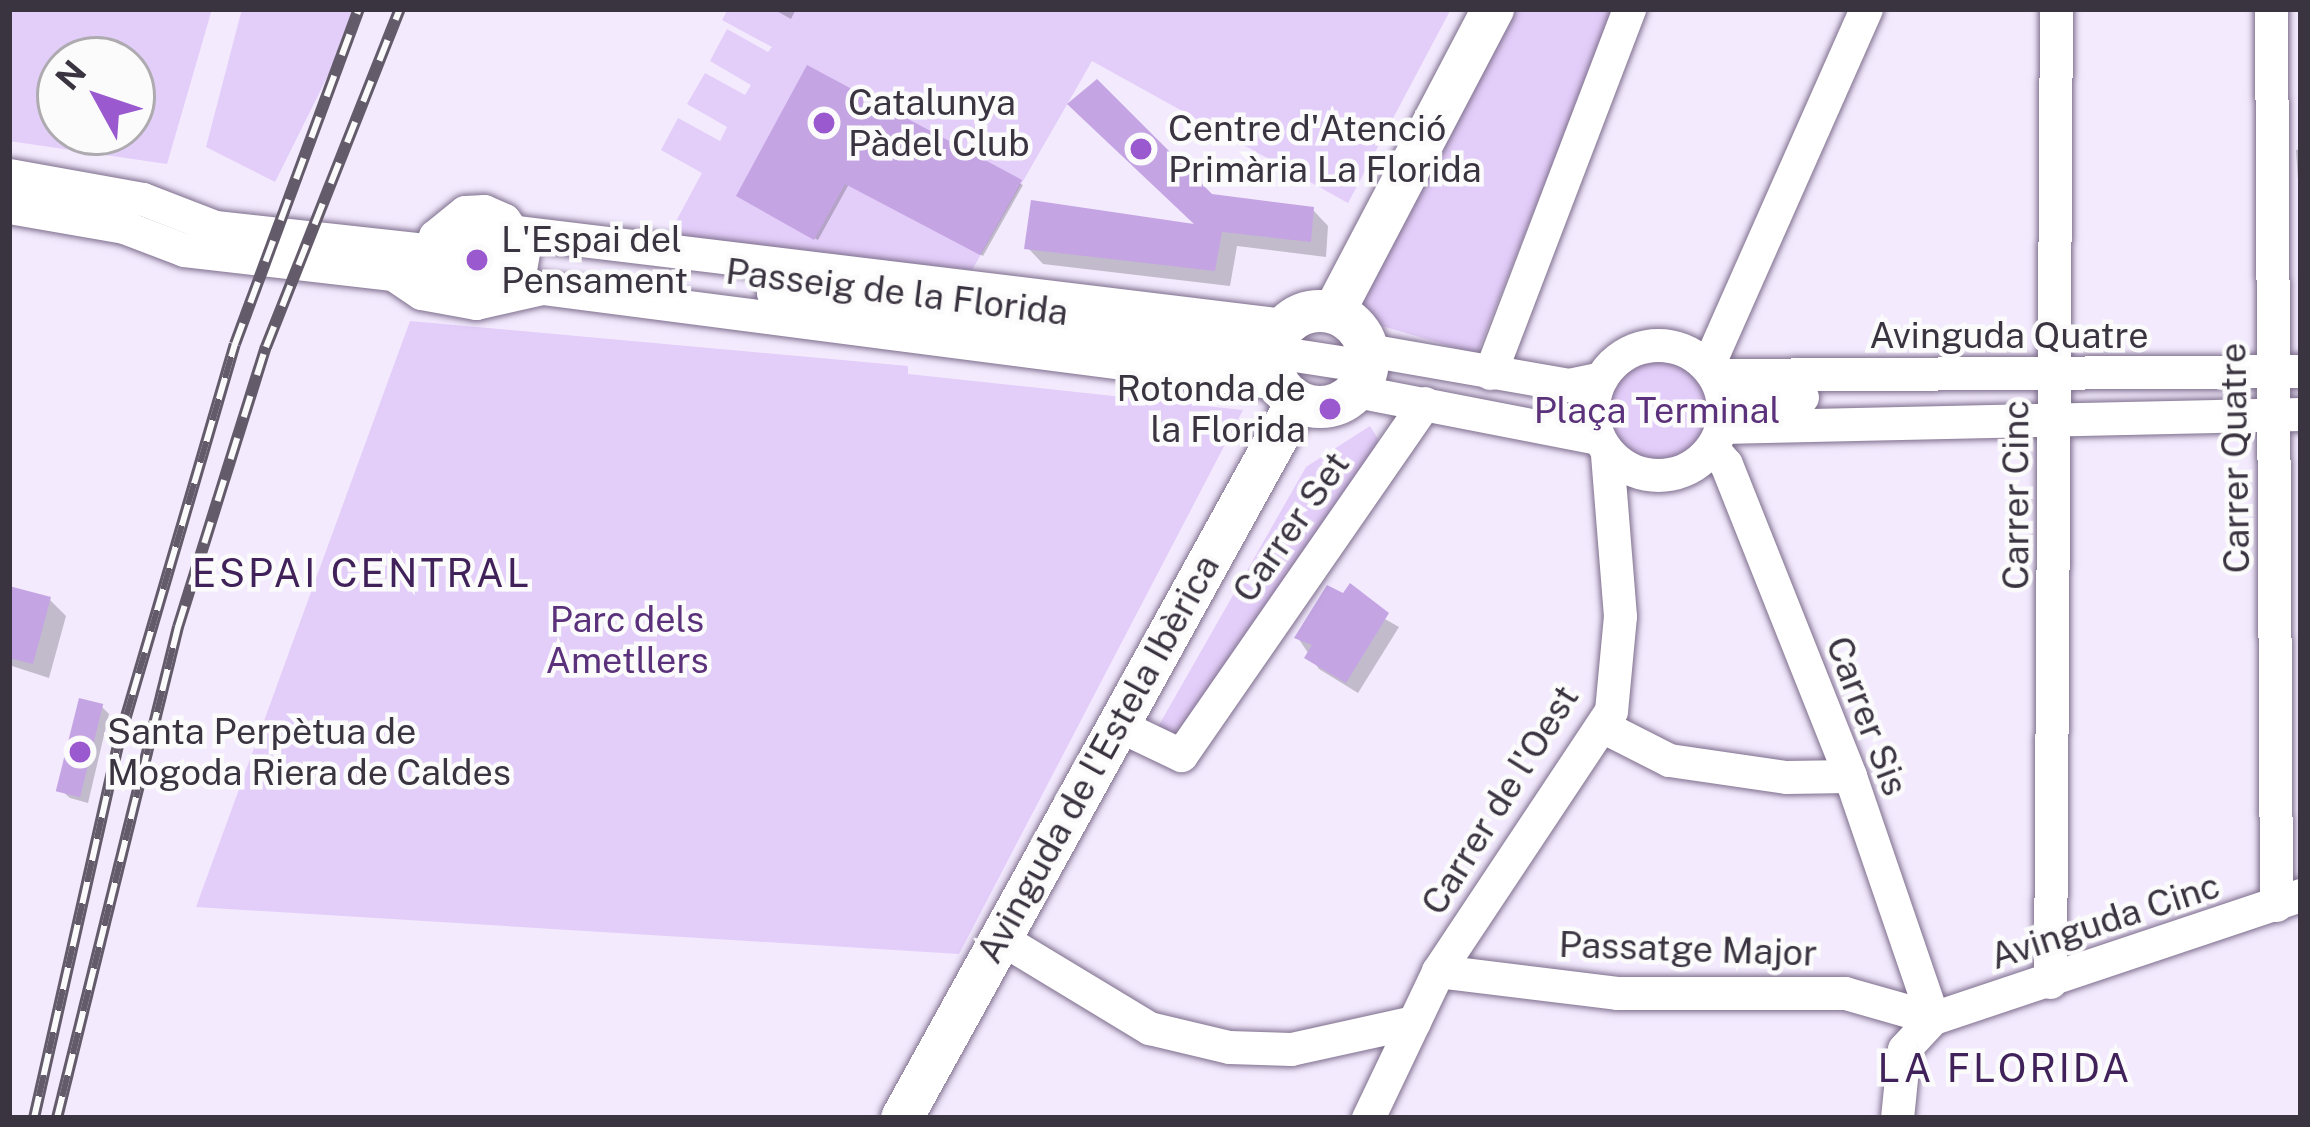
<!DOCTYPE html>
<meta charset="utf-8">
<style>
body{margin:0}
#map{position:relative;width:2310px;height:1127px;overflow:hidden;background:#f3eafe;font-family:"Public Sans",sans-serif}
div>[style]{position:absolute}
.green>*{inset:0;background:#e3cdf9}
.round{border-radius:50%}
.shadow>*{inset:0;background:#0003}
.building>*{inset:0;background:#c4a4e3;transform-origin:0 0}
.roads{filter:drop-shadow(0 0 3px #7d6e8c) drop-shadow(0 0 3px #7d6e8c)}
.minor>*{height:33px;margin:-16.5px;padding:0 16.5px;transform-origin:16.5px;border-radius:16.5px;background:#fff}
.minor>.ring{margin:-16.5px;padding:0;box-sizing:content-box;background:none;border:33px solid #fff;border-radius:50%}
.major>*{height:42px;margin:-21px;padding:0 21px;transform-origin:21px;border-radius:21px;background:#fff}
.major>.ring{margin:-21px;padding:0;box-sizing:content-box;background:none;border:42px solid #fff;border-radius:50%}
.rail>*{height:12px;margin-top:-6px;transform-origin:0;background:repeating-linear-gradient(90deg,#fbfbfb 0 22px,#635b6a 0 44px);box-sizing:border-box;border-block:3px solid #635b6a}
.dots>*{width:33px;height:33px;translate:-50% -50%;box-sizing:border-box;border:6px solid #fbfbfb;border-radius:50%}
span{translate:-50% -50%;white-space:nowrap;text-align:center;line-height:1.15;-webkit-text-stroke:9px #fbfbfb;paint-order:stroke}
.poi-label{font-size:36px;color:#3a3340}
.left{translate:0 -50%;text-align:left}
.right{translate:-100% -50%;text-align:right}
.street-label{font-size:36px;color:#3a3340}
.park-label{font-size:36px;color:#5a317a}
.neighbourhood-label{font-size:39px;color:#402159;letter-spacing:3px}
.frame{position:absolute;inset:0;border:12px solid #3a3340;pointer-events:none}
.north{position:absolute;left:36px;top:36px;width:120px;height:120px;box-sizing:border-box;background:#fbfbfb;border:3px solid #aeabb0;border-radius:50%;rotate:310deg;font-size:33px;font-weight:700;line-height:48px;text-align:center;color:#3a3340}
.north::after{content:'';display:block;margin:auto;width:42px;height:54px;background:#9a59cf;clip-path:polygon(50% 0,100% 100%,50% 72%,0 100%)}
</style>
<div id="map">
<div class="green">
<div style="clip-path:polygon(evenodd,9px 9px,212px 9px,167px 164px,9px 141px,9px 9px,60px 60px,132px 60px,132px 132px,60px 132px,60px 60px)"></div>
<div style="clip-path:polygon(242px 9px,361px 9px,275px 182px,206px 147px)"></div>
<div style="clip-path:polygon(728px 9px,1451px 9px,1348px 203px,1092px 61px,972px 270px,668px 236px,702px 173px,661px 150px,678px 118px,720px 141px,727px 127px,687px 104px,705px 73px,745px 95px,751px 85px,710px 61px,727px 29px,768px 52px,772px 47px,722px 20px)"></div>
<div style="clip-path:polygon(1517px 9px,1614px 9px,1477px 354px,1365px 321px,1360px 302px)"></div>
<div style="clip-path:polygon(410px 321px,908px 366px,908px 374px,1243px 410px,959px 954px,196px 907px)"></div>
<div class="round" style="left:1593px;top:345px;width:130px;height:130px"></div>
<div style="clip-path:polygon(1370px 426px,1378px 439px,1370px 468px,1178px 744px,1155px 732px,1306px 467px)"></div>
</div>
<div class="shadow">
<div style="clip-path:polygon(773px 9px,796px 9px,791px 19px)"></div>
<div style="clip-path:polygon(808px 69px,1023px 185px,983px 256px,849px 184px,818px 240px,743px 198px)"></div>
<div style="clip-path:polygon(2301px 149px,2301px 226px,2296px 150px)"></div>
<div style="clip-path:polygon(1211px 197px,1313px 210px,1328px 226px,1326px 257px,1237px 246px,1230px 286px,1043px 264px,1028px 248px,1202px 229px)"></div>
<div style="clip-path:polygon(1344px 596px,1399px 627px,1358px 693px,1319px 669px,1298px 638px)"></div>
<div style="clip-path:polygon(50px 600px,66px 616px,49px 678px,9px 665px,9px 607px)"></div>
<div style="clip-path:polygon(102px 707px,109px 714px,88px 803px,70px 798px,62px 791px)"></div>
</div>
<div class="building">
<div style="clip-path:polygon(807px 65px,1022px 180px,980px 255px,845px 184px,814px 240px,736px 196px)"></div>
<div style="clip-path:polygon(1097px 79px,1212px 194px,1314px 207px,1311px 242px,1222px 232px,1215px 271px,1024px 249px,1031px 200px,1194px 224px,1067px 104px)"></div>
<div style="clip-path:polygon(1350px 583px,1389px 613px,1346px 683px,1304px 658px,1312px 645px,1294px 638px,1327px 585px,1343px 593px)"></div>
<div style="clip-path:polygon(9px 586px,51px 597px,33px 664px,9px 658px)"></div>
<div style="left:79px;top:698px;width:25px;height:96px;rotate:14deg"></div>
</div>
<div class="roads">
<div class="minor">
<div style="left:2271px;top:9px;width:896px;rotate:89.68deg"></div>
<div style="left:9px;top:175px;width:136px;rotate:10.2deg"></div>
<div style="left:143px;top:199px;width:77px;rotate:21.3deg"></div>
<div style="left:215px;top:227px;width:202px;rotate:6.2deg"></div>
<div style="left:9px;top:207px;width:117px;rotate:9.9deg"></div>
<div style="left:124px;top:227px;width:64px;rotate:21deg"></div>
<div style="left:184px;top:250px;width:210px;rotate:6.6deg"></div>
<div style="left:393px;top:274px;width:38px;rotate:-11deg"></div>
<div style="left:516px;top:232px;width:775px;rotate:6.9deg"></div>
<div class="ring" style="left:454px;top:237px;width:13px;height:13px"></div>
<div style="left:393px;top:274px;width:34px;rotate:34deg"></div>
<div style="left:421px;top:293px;width:56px;rotate:10.3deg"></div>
<div style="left:476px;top:303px;width:68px;rotate:-12.8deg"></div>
<div style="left:542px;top:288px;width:741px;rotate:7.36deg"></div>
<div style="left:436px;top:281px;width:45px;rotate:-91.3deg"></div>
<div style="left:435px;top:236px;width:38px;rotate:-39deg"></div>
<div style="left:465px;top:212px;width:19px;rotate:-3deg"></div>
<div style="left:484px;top:211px;width:22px;rotate:24deg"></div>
<div style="left:504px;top:220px;width:34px;rotate:53deg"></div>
<div style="left:524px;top:247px;width:34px;rotate:100deg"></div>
<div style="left:518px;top:280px;width:19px;rotate:129deg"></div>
<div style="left:773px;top:293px;width:492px;rotate:6.6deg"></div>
<div class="ring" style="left:1593px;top:345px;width:97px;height:97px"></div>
<div style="left:1368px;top:350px;width:204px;rotate:9.9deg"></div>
<div style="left:1569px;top:385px;width:33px;rotate:-12deg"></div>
<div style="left:1288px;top:354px;width:59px;rotate:8.8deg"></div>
<div style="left:1709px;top:363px;width:387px;rotate:-66.1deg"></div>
<div style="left:1490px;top:373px;width:390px;rotate:-69.1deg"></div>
<div style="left:1718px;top:375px;width:583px;rotate:-0.39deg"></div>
<div style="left:1356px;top:391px;width:247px;rotate:11deg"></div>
<div style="left:1738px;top:398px;width:64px;rotate:-0.9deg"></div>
<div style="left:1721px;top:427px;width:580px;rotate:-1.28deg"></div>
<div style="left:1712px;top:448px;width:21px;rotate:49deg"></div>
<div style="left:1726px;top:464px;width:336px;rotate:68.3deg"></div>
<div style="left:1850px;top:776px;width:256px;rotate:71.1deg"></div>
<div style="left:1116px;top:724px;width:72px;rotate:25.5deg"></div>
<div style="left:1181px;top:755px;width:428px;rotate:-55.3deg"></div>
<div style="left:1602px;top:726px;width:75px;rotate:26.9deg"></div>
<div style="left:1669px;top:760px;width:118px;rotate:8.3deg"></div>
<div style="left:1786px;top:777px;width:64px;rotate:-0.9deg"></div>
<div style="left:997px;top:936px;width:178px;rotate:31.2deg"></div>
<div style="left:1149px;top:1028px;width:82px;rotate:13.4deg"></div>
<div style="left:1229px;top:1047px;width:62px;rotate:1.8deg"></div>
<div style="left:1291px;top:1049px;width:126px;rotate:-12.4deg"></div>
<div style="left:1438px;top:971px;width:180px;rotate:7deg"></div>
<div style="left:1617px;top:993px;width:228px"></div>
<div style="left:1845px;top:993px;width:91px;rotate:15.9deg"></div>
<div style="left:2050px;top:982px;width:973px;rotate:-89.65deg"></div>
<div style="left:1368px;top:1118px;width:163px;rotate:-64.5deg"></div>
<div style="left:1438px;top:971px;width:312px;rotate:-56.4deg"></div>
<div style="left:1611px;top:711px;width:95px;rotate:-84.6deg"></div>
<div style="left:1620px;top:616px;width:164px;rotate:-94.6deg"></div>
<div style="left:1897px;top:1118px;width:69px;rotate:-84.2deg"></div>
<div style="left:1904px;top:1049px;width:42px;rotate:-46.9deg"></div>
<div style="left:1933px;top:1018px;width:388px;rotate:-18.5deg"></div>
</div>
<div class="major">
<div class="ring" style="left:1272px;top:311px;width:54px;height:54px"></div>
<div style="left:1334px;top:312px;width:342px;rotate:-62.3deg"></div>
<div style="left:902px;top:1118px;width:818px;rotate:-61.12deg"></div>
</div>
</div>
<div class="rail">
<div style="left:34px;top:1118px;width:391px;rotate:-77.3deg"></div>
<div style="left:120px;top:737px;width:409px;rotate:-73.7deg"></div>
<div style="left:235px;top:344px;width:357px;rotate:-69.7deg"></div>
<div style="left:57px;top:1118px;width:506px;rotate:-76.16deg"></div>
<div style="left:178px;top:627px;width:294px;rotate:-72.6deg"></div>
<div style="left:266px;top:347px;width:364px;rotate:-68.4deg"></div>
</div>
<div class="dots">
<div style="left:824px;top:123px;background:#9a59cf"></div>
<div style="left:1141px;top:149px;background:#9a59cf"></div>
<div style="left:477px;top:260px;background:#9a59cf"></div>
<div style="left:1330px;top:409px;background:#9a59cf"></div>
<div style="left:80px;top:752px;background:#9a59cf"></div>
</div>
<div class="poi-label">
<span class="left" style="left:848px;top:123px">Catalunya<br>Pàdel Club</span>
<span class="left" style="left:1168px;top:149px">Centre d'Atenció<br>Primària La Florida</span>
<span class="left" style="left:501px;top:260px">L'Espai del<br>Pensament</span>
<span class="right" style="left:1306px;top:409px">Rotonda de<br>la Florida</span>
<span class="left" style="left:107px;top:752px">Santa Perpètua de<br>Mogoda Riera de Caldes</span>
</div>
<div class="street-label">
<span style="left:897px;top:292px;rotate:7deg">Passeig de la Florida</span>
<span style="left:2009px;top:336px">Avinguda Quatre</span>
<span style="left:2235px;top:458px;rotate:-91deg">Carrer Quatre</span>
<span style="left:2016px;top:495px;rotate:-90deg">Carrer Cinc</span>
<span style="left:1291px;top:527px;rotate:-55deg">Carrer Set</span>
<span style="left:1867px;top:716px;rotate:69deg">Carrer Sis</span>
<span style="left:1098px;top:759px;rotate:-61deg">Avinguda de l'Estela Ibèrica</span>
<span style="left:1500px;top:800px;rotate:-58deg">Carrer de l'Oest</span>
<span style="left:2105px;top:921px;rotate:-18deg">Avinguda Cinc</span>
<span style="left:1688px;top:949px;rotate:2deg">Passatge Major</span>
</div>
<div class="park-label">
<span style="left:1657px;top:411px">Plaça Terminal</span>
<span style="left:627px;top:640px">Parc dels<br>Ametllers</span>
</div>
<div class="neighbourhood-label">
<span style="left:362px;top:573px">ESPAI CENTRAL</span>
<span style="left:2005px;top:1068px">LA FLORIDA</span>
</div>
<div class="frame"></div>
<div class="north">N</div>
</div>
